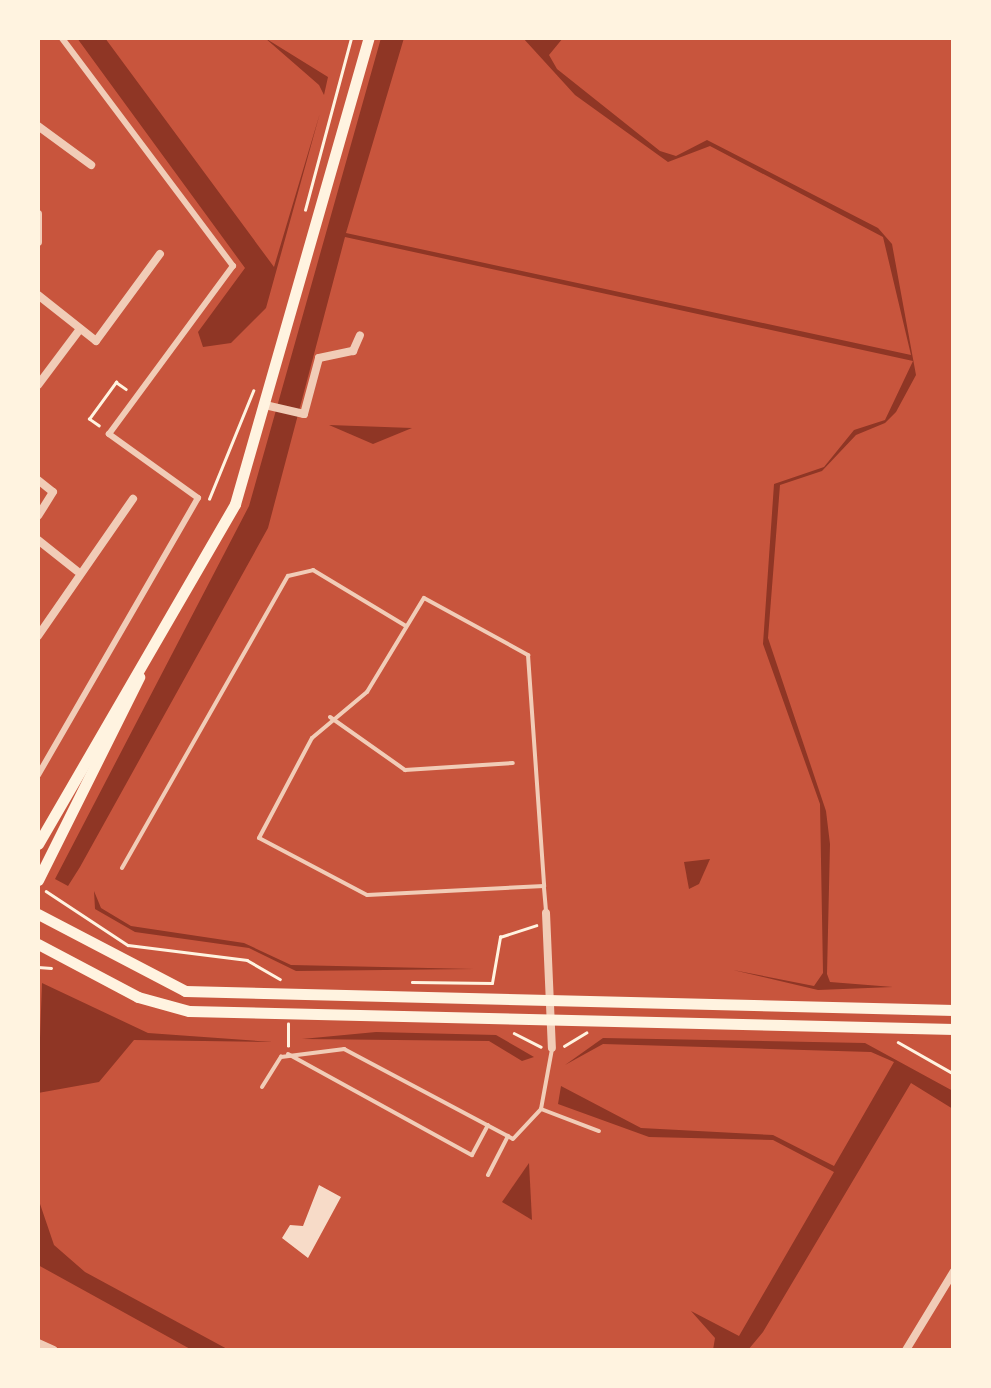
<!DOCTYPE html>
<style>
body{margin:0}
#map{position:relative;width:991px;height:1388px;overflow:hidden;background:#c8553d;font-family:Raleway,sans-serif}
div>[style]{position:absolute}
.water>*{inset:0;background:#8f3625}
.building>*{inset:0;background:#f7dbc8}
.path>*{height:2.5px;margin:-1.25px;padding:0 1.25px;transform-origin:1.25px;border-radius:1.25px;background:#fff3e0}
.service>*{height:4px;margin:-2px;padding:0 2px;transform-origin:2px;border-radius:2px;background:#f1ccb7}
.pedestrian>*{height:6px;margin:-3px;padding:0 3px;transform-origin:3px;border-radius:3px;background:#f1ccb7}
.minor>*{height:8px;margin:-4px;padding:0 4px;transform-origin:4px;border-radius:4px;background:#f1ccb7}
.secondary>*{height:11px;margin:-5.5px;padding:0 5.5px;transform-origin:5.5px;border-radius:5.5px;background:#fff3e0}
span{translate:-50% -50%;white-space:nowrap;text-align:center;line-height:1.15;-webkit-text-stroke:10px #fff3e0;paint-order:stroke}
.frame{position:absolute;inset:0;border:40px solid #fff3e0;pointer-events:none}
</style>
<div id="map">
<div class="water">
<div style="clip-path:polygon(77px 38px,105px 38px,274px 267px,320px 113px,266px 308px,231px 343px,203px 347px,198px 332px,245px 268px)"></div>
<div style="clip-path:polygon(265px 38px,328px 77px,324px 95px,319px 85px)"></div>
<div style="clip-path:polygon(381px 38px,404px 38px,346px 233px,911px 355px,883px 237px,710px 146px,668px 162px,575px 95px,523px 38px,563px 38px,549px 55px,557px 69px,660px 151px,676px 156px,707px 140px,878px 228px,892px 244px,916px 375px,896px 412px,885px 423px,856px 435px,822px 471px,780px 485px,768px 638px,826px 811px,830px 844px,827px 974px,830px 982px,893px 987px,818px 990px,733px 970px,814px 986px,823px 973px,820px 804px,763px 644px,774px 484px,824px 467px,854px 430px,885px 420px,913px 361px,345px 237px,268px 528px,80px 867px,68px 886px,55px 879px,249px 506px)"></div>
<div style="clip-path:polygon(329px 425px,412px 428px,373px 444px)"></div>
<div style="clip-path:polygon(710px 859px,699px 884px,689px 889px,684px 862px)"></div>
<div style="clip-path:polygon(94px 891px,101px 908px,131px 926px,244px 943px,291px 965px,474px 969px,296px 971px,249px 948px,135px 932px,95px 909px)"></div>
<div style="clip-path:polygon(42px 983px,148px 1033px,273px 1042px,134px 1040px,99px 1082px,38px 1093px)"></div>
<div style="clip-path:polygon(376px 1032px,496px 1035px,534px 1057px,522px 1061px,489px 1041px,302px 1039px)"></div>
<div style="clip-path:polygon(603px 1038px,865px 1043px,953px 1091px,953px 1109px,911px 1083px,763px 1332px,748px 1350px,713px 1350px,715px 1338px,691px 1311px,739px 1336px,834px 1172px,773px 1140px,649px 1137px,558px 1104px,561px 1086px,641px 1128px,773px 1135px,834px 1166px,894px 1062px,871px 1052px,603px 1044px,565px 1065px)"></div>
<div style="clip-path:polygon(529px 1163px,532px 1220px,502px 1202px)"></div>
<div style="clip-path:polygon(38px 1198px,54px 1245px,85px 1272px,229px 1350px,192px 1350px,38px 1265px)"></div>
</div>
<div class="building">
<div style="clip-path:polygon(319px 1185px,341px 1197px,308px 1258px,282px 1238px,290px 1225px,303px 1226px)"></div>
</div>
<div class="path">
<div style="left:305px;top:210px;width:178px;rotate:-75deg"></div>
<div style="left:99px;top:426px;width:12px;rotate:-145deg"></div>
<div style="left:89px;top:419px;width:46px;rotate:-53.9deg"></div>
<div style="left:116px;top:382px;width:12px;rotate:35deg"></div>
<div style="left:209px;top:499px;width:117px;rotate:-67.8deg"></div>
<div style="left:46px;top:891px;width:98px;rotate:33.4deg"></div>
<div style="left:128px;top:945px;width:120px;rotate:7.2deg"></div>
<div style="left:247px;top:960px;width:38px;rotate:30deg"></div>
<div style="left:38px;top:967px;width:13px;rotate:4deg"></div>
<div style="left:412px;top:982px;width:80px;rotate:0.7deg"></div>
<div style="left:492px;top:983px;width:47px;rotate:-80.1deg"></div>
<div style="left:500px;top:937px;width:38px;rotate:-18deg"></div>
<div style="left:514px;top:1033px;width:30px;rotate:27deg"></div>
<div style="left:898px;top:1042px;width:64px;rotate:29.7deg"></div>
<div style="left:288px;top:1046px;width:22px;rotate:-90deg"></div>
<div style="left:564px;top:1046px;width:26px;rotate:-31deg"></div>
</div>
<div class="service">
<div style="left:424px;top:598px;width:119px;rotate:28.7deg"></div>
<div style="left:528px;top:655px;width:232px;rotate:86deg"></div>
<div style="left:544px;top:886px;width:177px;rotate:177.1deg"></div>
<div style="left:367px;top:895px;width:122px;rotate:-152.2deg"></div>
<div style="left:259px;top:838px;width:113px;rotate:-62.1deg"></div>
<div style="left:312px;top:738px;width:72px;rotate:-39.9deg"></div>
<div style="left:367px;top:692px;width:110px;rotate:-58.8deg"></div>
<div style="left:330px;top:717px;width:92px;rotate:35.2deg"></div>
<div style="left:405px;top:770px;width:108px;rotate:-3.7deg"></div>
<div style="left:122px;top:868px;width:336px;rotate:-60.4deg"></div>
<div style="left:288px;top:576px;width:26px;rotate:-13deg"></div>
<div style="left:313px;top:570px;width:109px;rotate:31.1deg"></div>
<div style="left:544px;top:888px;width:25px;rotate:85deg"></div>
<div style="left:288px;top:1054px;width:210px;rotate:28.8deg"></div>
<div style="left:472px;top:1155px;width:34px;rotate:-62deg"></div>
<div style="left:262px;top:1087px;width:36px;rotate:-58deg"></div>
<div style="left:281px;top:1057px;width:64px;rotate:-7.2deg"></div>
<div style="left:344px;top:1049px;width:191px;rotate:28deg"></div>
<div style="left:513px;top:1139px;width:41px;rotate:-47deg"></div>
<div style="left:541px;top:1109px;width:61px;rotate:-79.6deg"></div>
<div style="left:541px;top:1109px;width:62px;rotate:20.8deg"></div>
<div style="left:488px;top:1175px;width:44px;rotate:-62.9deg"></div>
</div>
<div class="pedestrian">
<div style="left:38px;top:775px;width:320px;rotate:-60deg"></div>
<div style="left:198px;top:498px;width:110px;rotate:-144.3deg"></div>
<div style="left:109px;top:434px;width:209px;rotate:-53.6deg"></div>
<div style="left:233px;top:266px;width:285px;rotate:-126.9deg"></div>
</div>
<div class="minor">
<div style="left:38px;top:126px;width:66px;rotate:36.3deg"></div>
<div style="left:38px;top:214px;width:28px;rotate:90deg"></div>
<div style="left:38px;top:295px;width:74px;rotate:38.4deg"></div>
<div style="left:96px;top:341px;width:108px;rotate:-53.7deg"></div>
<div style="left:38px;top:385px;width:70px;rotate:-53.1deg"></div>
<div style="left:265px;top:405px;width:40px;rotate:13deg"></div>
<div style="left:304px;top:414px;width:58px;rotate:-75deg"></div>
<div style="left:319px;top:358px;width:35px;rotate:-12deg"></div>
<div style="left:353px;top:351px;width:17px;rotate:-66deg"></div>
<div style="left:38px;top:480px;width:19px;rotate:39deg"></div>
<div style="left:53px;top:492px;width:28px;rotate:122deg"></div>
<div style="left:38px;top:540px;width:50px;rotate:38.5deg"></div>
<div style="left:38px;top:636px;width:167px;rotate:-55.3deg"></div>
<div style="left:546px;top:913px;width:135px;rotate:87.5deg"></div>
<div style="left:38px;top:1343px;width:17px;rotate:24deg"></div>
<div style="left:906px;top:1350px;width:92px;rotate:-58.7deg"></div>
</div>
<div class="secondary">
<div style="left:38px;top:844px;width:393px;rotate:-59.9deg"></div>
<div style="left:235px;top:504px;width:485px;rotate:-74deg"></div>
<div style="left:38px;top:880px;width:227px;rotate:-63.5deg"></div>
<div style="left:38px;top:914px;width:166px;rotate:27.6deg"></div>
<div style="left:185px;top:991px;width:769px;rotate:1.42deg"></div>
<div style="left:38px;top:944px;width:113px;rotate:27.9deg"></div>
<div style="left:138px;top:997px;width:53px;rotate:15.4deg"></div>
<div style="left:189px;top:1011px;width:765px;rotate:1.35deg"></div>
</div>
<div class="frame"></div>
</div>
